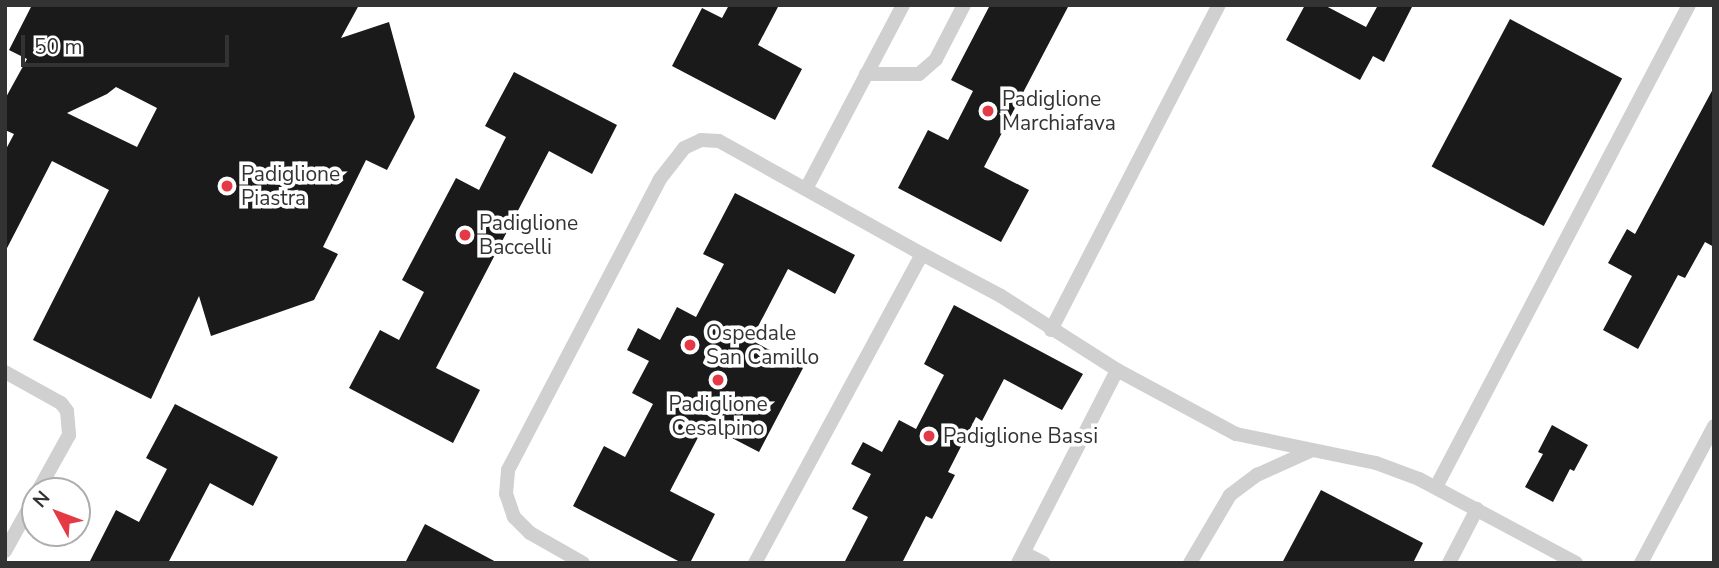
<!DOCTYPE html>
<style>
body{margin:0}
#map{position:relative;width:1719px;height:568px;overflow:hidden;background:#fff;font-family:"Nunito Sans",sans-serif}
div>[style]{position:absolute}
.building>*{inset:0;background:#1a1a1a;transform-origin:0 0}
.lane>*{height:14px;margin:-7px;padding:0 7px;transform-origin:7px;border-radius:7px;background:#d0d0d0}
.dots>*{width:19px;height:19px;translate:-50% -50%;box-sizing:border-box;border:4px solid #fff;border-radius:50%}
span{translate:-50% -50%;white-space:nowrap;text-align:center;line-height:1.15;-webkit-text-stroke:7px #fff;paint-order:stroke}
.poi-label{font-size:21px;color:#333}
.left{translate:0 -50%;text-align:left}
.frame{position:absolute;inset:0;border:7px solid #333;pointer-events:none}
.north{position:absolute;left:21px;top:477px;width:70px;height:70px;box-sizing:border-box;background:#fff;border:2px solid #adadad;border-radius:50%;rotate:311deg;font-size:19px;font-weight:700;line-height:28px;text-align:center;color:#333}
.north::after{content:'';display:block;margin:auto;width:24px;height:32px;background:#e63946;clip-path:polygon(50% 0,100% 100%,50% 72%,0 100%)}
.scale{position:absolute;left:21px;top:35px;width:208px;height:32px;box-sizing:border-box;border:4px solid #333;border-top:0;padding-left:9px;font-size:21px;line-height:24px;white-space:nowrap;color:#333;-webkit-text-stroke:5px #fff;paint-order:stroke}
</style>
<div id="map">
<div class="building">
<div style="clip-path:polygon(evenodd,32px 5px,359px 5px,341px 38px,389px 22px,415px 117px,387px 170px,366px 160px,323px 247px,338px 254px,314px 300px,211px 336px,199px 296px,151px 399px,33px 340px,109px 190px,52px 161px,5px 252px,5px 151px,14px 134px,5px 130px,5px 99px,27px 59px,9px 50px,32px 5px,116px 87px,157px 108px,137px 147px,67px 113px,107px 94px,116px 87px)"></div>
<div style="clip-path:polygon(729px 5px,779px 5px,758px 45px,802px 69px,775px 120px,672px 66px,702px 8px,722px 18px)"></div>
<div style="clip-path:polygon(990px 5px,1069px 5px,984px 167px,1029px 190px,1001px 242px,898px 188px,928px 130px,948px 140px,973px 91px,951px 80px)"></div>
<div style="clip-path:polygon(1305px 5px,1324px 5px,1366px 27px,1378px 5px,1413px 5px,1384px 62px,1373px 56px,1360px 80px,1286px 40px)"></div>
<div style="left:1510px;top:19px;width:127px;height:167px;rotate:28deg"></div>
<div style="clip-path:polygon(514px 72px,617px 125px,592px 174px,549px 151px,436px 368px,480px 390px,453px 443px,349px 388px,380px 330px,399px 340px,424px 292px,402px 280px,456px 178px,479px 190px,506px 137px,485px 126px)"></div>
<div style="clip-path:polygon(1714px 87px,1714px 247px,1705px 242px,1685px 278px,1678px 275px,1638px 349px,1603px 330px,1632px 276px,1608px 263px,1627px 229px,1635px 234px)"></div>
<div style="clip-path:polygon(735px 193px,855px 255px,835px 294px,788px 269px,751px 340px,803px 368px,759px 452px,705px 424px,670px 491px,715px 514px,690px 563px,682px 563px,573px 506px,604px 446px,625px 457px,653px 404px,632px 393px,649px 361px,627px 350px,638px 328px,660px 340px,677px 307px,696px 317px,724px 264px,703px 254px)"></div>
<div style="clip-path:polygon(954px 305px,1083px 374px,1062px 410px,1004px 379px,982px 421px,976px 417px,948px 472px,955px 475px,932px 519px,926px 516px,902px 563px,844px 563px,868px 517px,852px 509px,871px 474px,851px 464px,863px 442px,882px 452px,899px 420px,916px 429px,944px 375px,924px 364px)"></div>
<div style="clip-path:polygon(175px 404px,278px 457px,253px 506px,210px 483px,168px 563px,89px 563px,116px 510px,139px 522px,167px 469px,146px 458px)"></div>
<div style="clip-path:polygon(1552px 425px,1588px 445px,1574px 471px,1570px 469px,1553px 502px,1525px 487px,1543px 454px,1538px 452px)"></div>
<div style="clip-path:polygon(1321px 490px,1423px 543px,1413px 563px,1282px 563px)"></div>
<div style="clip-path:polygon(425px 524px,498px 563px,405px 563px)"></div>
</div>
<div class="lane">
<div style="left:866px;top:74px;width:53px"></div>
<div style="left:919px;top:74px;width:23px;rotate:-41deg"></div>
<div style="left:936px;top:59px;width:61px;rotate:-62.6deg"></div>
<div style="left:806px;top:189px;width:208px;rotate:-62.2deg"></div>
<div style="left:1051px;top:330px;width:366px;rotate:-62.7deg"></div>
<div style="left:5px;top:372px;width:64px;rotate:29deg"></div>
<div style="left:61px;top:403px;width:10px;rotate:53deg"></div>
<div style="left:67px;top:411px;width:24px;rotate:85deg"></div>
<div style="left:69px;top:435px;width:64px;rotate:119deg"></div>
<div style="left:1436px;top:487px;width:544px;rotate:-62.31deg"></div>
<div style="left:5px;top:551px;width:62px;rotate:-60.9deg"></div>
<div style="left:1024px;top:553px;width:22px;rotate:27deg"></div>
<div style="left:583px;top:563px;width:61px;rotate:-150.5deg"></div>
<div style="left:530px;top:533px;width:23px;rotate:-135deg"></div>
<div style="left:514px;top:517px;width:24px;rotate:-109deg"></div>
<div style="left:506px;top:494px;width:24px;rotate:-85deg"></div>
<div style="left:508px;top:470px;width:328px;rotate:-62.4deg"></div>
<div style="left:660px;top:179px;width:39px;rotate:-52deg"></div>
<div style="left:684px;top:148px;width:19px;rotate:-25deg"></div>
<div style="left:701px;top:140px;width:18px;rotate:3deg"></div>
<div style="left:719px;top:141px;width:232px;rotate:29.1deg"></div>
<div style="left:755px;top:563px;width:351px;rotate:-61.6deg"></div>
<div style="left:922px;top:254px;width:89px;rotate:28deg"></div>
<div style="left:1001px;top:296px;width:138px;rotate:32.5deg"></div>
<div style="left:1117px;top:370px;width:135px;rotate:28.3deg"></div>
<div style="left:1236px;top:434px;width:143px;rotate:11.7deg"></div>
<div style="left:1376px;top:463px;width:46px;rotate:20.4deg"></div>
<div style="left:1419px;top:479px;width:178px;rotate:28.1deg"></div>
<div style="left:1018px;top:563px;width:217px;rotate:-62.8deg"></div>
<div style="left:1190px;top:563px;width:79px;rotate:-59.5deg"></div>
<div style="left:1230px;top:495px;width:34px;rotate:-37deg"></div>
<div style="left:1257px;top:475px;width:58px;rotate:-24.4deg"></div>
<div style="left:1449px;top:563px;width:61px;rotate:-62.6deg"></div>
<div style="left:1641px;top:563px;width:155px;rotate:-61.9deg"></div>
</div>
<div class="dots">
<div style="left:988px;top:111px;background:#e63946"></div>
<div style="left:227px;top:186px;background:#e63946"></div>
<div style="left:465px;top:235px;background:#e63946"></div>
<div style="left:690px;top:345px;background:#e63946"></div>
<div style="left:718px;top:380px;background:#e63946"></div>
<div style="left:929px;top:436px;background:#e63946"></div>
</div>
<div class="poi-label">
<span class="left" style="left:1002px;top:111px">Padiglione<br>Marchiafava</span>
<span class="left" style="left:241px;top:186px">Padiglione<br>Piastra</span>
<span class="left" style="left:479px;top:235px">Padiglione<br>Baccelli</span>
<span class="left" style="left:706px;top:345px">Ospedale<br>San Camillo</span>
<span style="left:718px;top:416px">Padiglione<br>Cesalpino</span>
<span class="left" style="left:943px;top:436px">Padiglione Bassi</span>
</div>
<div class="frame"></div>
<div class="north">N</div>
<div class="scale">50 m</div>
</div>
